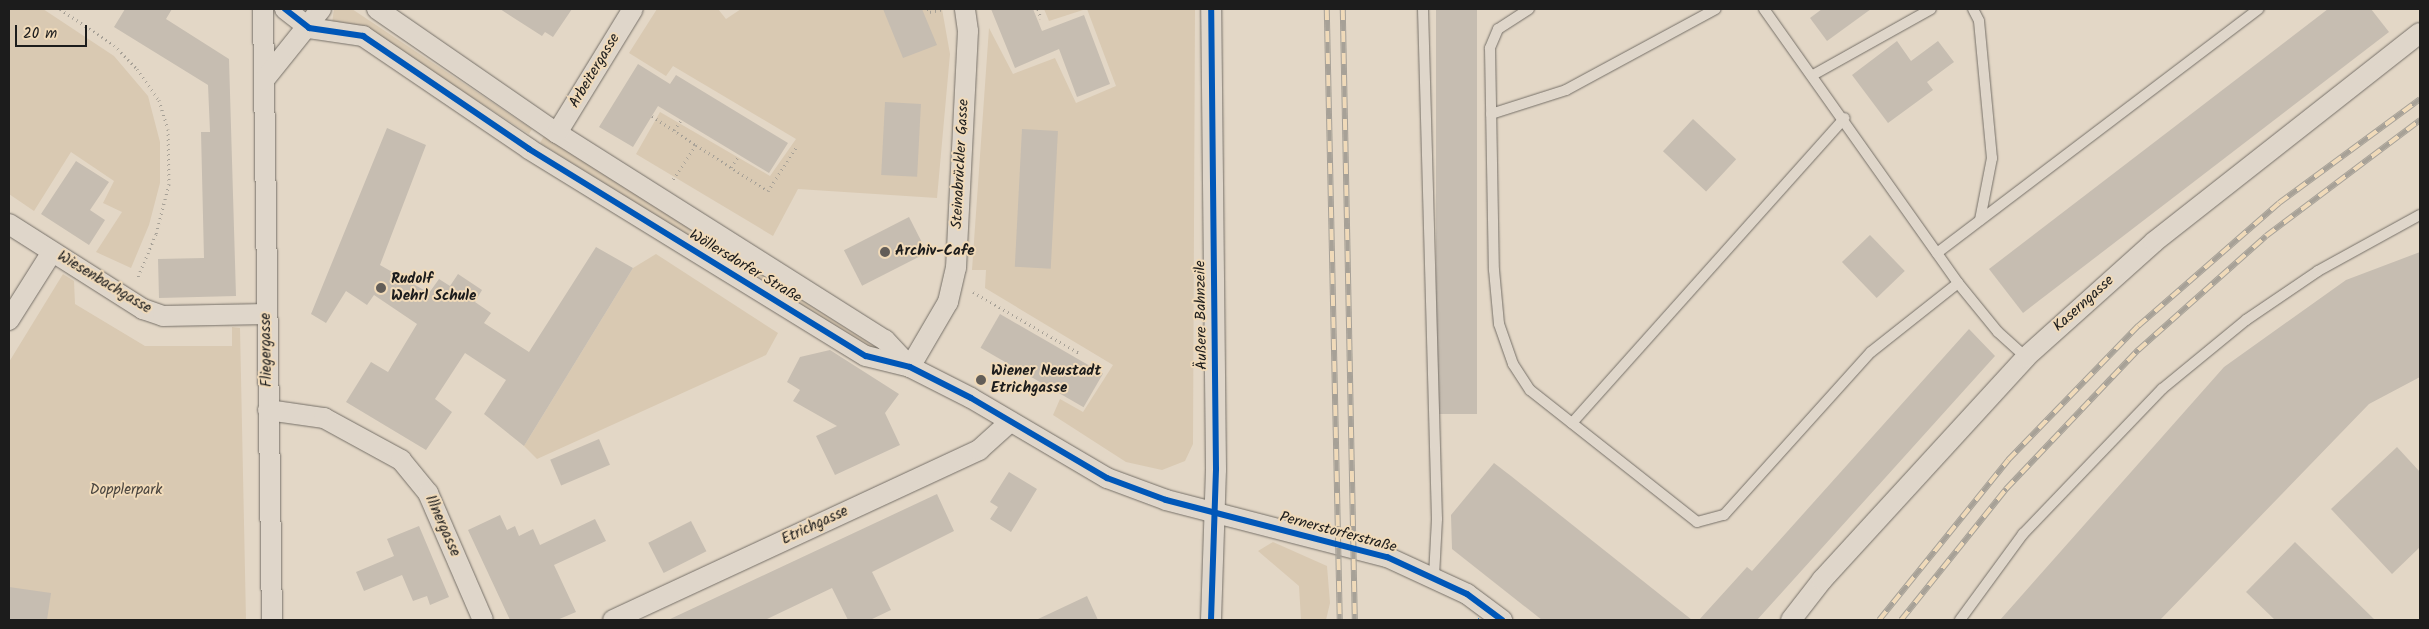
<!DOCTYPE html>
<meta charset="utf-8">
<style>
body{margin:0}
#map{position:relative;width:2429px;height:629px;overflow:hidden;background:#e3d7c6;font-family:Kalam,sans-serif}
div>[style]{position:absolute}
.green>*{inset:0;background:#d9c9b2}
.building>*{inset:0;background:#c6bdb1;transform-origin:0 0}
.path>*{height:3px;margin-top:-1.5px;transform-origin:0;background:repeating-linear-gradient(90deg,#a7a197 0 1px,transparent 0 5px)}
.roads{filter:drop-shadow(0 0 1px #767068) drop-shadow(0 0 1px #767068)}
.service>*{height:10px;margin:-5px;padding:0 5px;transform-origin:5px;border-radius:5px;background:#dfd6ca}
.minor>*{height:20px;margin:-10px;padding:0 10px;transform-origin:10px;border-radius:10px;background:#dfd6ca}
.rail>*{height:5.5px;margin-top:-2.75px;transform-origin:0;background:repeating-linear-gradient(90deg,#f0dab9 0 11px,#a7a197 0 22px);box-sizing:border-box;border-block:1px solid #a7a197}
.quiet>*{height:5px;margin-top:-2.5px;transform-origin:0;background:repeating-linear-gradient(90deg,#3a94d4 0 10px,transparent 0 15px)}
.cycleway>*{height:6px;margin:-3px;padding:0 3px;transform-origin:3px;border-radius:3px;background:#0057b8}
.dots>*{width:14px;height:14px;translate:-50% -50%;box-sizing:border-box;border:2px solid #f0dab9;border-radius:50%}
span{translate:-50% -50%;white-space:nowrap;text-align:center;line-height:1.15;-webkit-text-stroke:4px #f0dab9;paint-order:stroke}
.street-label{font-size:15px;color:#1c1c1c}
.poi-label{font-size:15px;color:#1c1c1c;font-weight:700}
.left{translate:0 -50%;text-align:left}
.park-label{font-size:15px;color:#49443e}
.frame{position:absolute;inset:0;border:10px solid #1c1c1c;pointer-events:none}
.scale{position:absolute;left:15px;top:25px;width:72px;height:22px;box-sizing:border-box;border:2px solid #1c1c1c;border-top:0;padding-left:6px;font-size:15px;line-height:18px;white-space:nowrap;color:#1c1c1c;-webkit-text-stroke:4px #f0dab9;paint-order:stroke}
</style>
<div id="map">
<div class="green">
<div style="clip-path:polygon(9px 9px,43px 9px,114px 56px,148px 96px,160px 142px,160px 183px,149px 225px,131px 268px,96px 252px,122px 212px,103px 203px,114px 181px,71px 152px,34px 211px,9px 194px)"></div>
<div style="clip-path:polygon(334px 9px,352px 9px,532px 129px,529px 134px,374px 34px,332px 23px)"></div>
<div style="clip-path:polygon(657px 9px,718px 9px,726px 19px,741px 9px,942px 9px,950px 54px,937px 198px,798px 189px,773px 236px,636px 154px,660px 112px,770px 176px,796px 139px,673px 66px,666px 76px,629px 53px)"></div>
<div style="clip-path:polygon(1044px 9px,1086px 9px,1049px 21px)"></div>
<div style="clip-path:polygon(1087px 9px,1195px 9px,1193px 444px,1185px 461px,1162px 470px,1126px 462px,1053px 415px,1060px 399px,1083px 412px,1113px 365px,985px 288px,986px 270px,972px 270px,989px 28px,1013px 74px,1055px 58px,1076px 103px,1116px 86px)"></div>
<div style="clip-path:polygon(544px 136px,879px 349px,877px 353px,540px 143px)"></div>
<div style="clip-path:polygon(656px 254px,778px 333px,766px 355px,537px 459px,524px 446px,633px 268px)"></div>
<div style="clip-path:polygon(63px 274px,74px 281px,75px 304px,145px 346px,232px 346px,232px 327px,240px 328px,246px 620px,9px 620px,9px 362px)"></div>
<div style="clip-path:polygon(1273px 542px,1327px 566px,1330px 603px,1326px 620px,1301px 620px,1299px 586px,1258px 551px)"></div>
</div>
<div class="building">
<div style="clip-path:polygon(125px 9px,172px 9px,166px 19px,229px 59px,236px 296px,159px 298px,158px 259px,204px 258px,201px 132px,210px 132px,208px 85px,114px 27px)"></div>
<div style="clip-path:polygon(500px 9px,572px 9px,553px 37px,545px 32px,542px 36px)"></div>
<div style="clip-path:polygon(883px 9px,922px 9px,937px 45px,903px 58px)"></div>
<div style="clip-path:polygon(991px 9px,1033px 9px,1042px 31px,1084px 15px,1110px 84px,1077px 97px,1059px 49px,1015px 68px)"></div>
<div style="left:1436px;top:9px;width:41px;height:405px"></div>
<div style="clip-path:polygon(1822px 9px,1871px 9px,1827px 41px,1810px 18px)"></div>
<div style="clip-path:polygon(2328px 9px,2371px 9px,2389px 32px,2023px 313px,1989px 269px)"></div>
<div style="clip-path:polygon(1897px 41px,1911px 61px,1938px 41px,1954px 62px,1927px 82px,1933px 90px,1888px 123px,1852px 75px)"></div>
<div style="clip-path:polygon(638px 64px,670px 84px,676px 75px,788px 143px,769px 173px,658px 106px,633px 147px,599px 127px)"></div>
<div style="left:885px;top:102px;width:36px;height:73px;rotate:3deg"></div>
<div style="left:1693px;top:119px;width:59px;height:44px;rotate:43deg"></div>
<div style="clip-path:polygon(387px 128px,426px 145px,380px 265px,429px 293px,439px 279px,450px 286px,458px 274px,482px 290px,475px 302px,491px 313px,484px 323px,529px 352px,596px 247px,633px 268px,524px 446px,484px 414px,506px 380px,465px 353px,435px 399px,452px 412px,426px 450px,346px 402px,371px 362px,388px 372px,417px 324px,374px 295px,367px 305px,346px 291px,326px 323px,311px 314px)"></div>
<div style="left:1022px;top:129px;width:36px;height:138px;rotate:3deg"></div>
<div style="clip-path:polygon(76px 161px,109px 182px,90px 210px,105px 220px,89px 245px,41px 214px)"></div>
<div style="left:909px;top:217px;width:40px;height:73px;rotate:63deg"></div>
<div style="left:1870px;top:235px;width:50px;height:39px;rotate:46deg"></div>
<div style="clip-path:polygon(2420px 252px,2420px 377px,2369px 404px,2160px 620px,2000px 620px,2224px 367px,2346px 280px)"></div>
<div style="left:1000px;top:314px;width:119px;height:39px;rotate:30deg"></div>
<div style="clip-path:polygon(1969px 329px,1995px 356px,1757px 620px,1699px 620px,1747px 567px,1752px 571px)"></div>
<div style="clip-path:polygon(830px 350px,899px 394px,885px 413px,900px 445px,835px 475px,816px 436px,837px 426px,793px 401px,800px 390px,787px 382px,800px 357px)"></div>
<div style="left:599px;top:439px;width:28px;height:53px;rotate:67deg"></div>
<div style="clip-path:polygon(2397px 447px,2420px 472px,2420px 547px,2392px 574px,2331px 509px)"></div>
<div style="clip-path:polygon(1494px 463px,1511px 476px,1692px 620px,1542px 620px,1452px 549px,1451px 515px)"></div>
<div style="clip-path:polygon(1009px 472px,1037px 489px,1011px 532px,990px 519px,998px 507px,990px 502px)"></div>
<div style="clip-path:polygon(937px 494px,954px 531px,872px 572px,891px 610px,870px 620px,848px 620px,832px 588px,765px 620px,668px 620px)"></div>
<div style="clip-path:polygon(500px 515px,507px 530px,515px 526px,519px 536px,533px 529px,540px 545px,595px 519px,606px 541px,554px 565px,576px 612px,557px 620px,510px 620px,468px 530px)"></div>
<div style="left:691px;top:521px;width:34px;height:48px;rotate:63deg"></div>
<div style="clip-path:polygon(419px 526px,449px 597px,430px 605px,427px 596px,413px 601px,402px 575px,364px 591px,356px 572px,394px 556px,387px 539px)"></div>
<div style="clip-path:polygon(2295px 542px,2375px 620px,2275px 620px,2246px 592px)"></div>
<div style="clip-path:polygon(9px 587px,51px 593px,47px 620px,9px 620px)"></div>
<div style="clip-path:polygon(1087px 596px,1098px 620px,1036px 620px)"></div>
</div>
<div class="path">
<div style="left:60px;top:9px;width:65px;rotate:33.7deg"></div>
<div style="left:114px;top:45px;width:33px;rotate:46deg"></div>
<div style="left:137px;top:69px;width:38px;rotate:55deg"></div>
<div style="left:159px;top:100px;width:30px;rotate:73deg"></div>
<div style="left:168px;top:129px;width:55px;rotate:89deg"></div>
<div style="left:169px;top:184px;width:52px;rotate:104.6deg"></div>
<div style="left:156px;top:234px;width:49px;rotate:112.9deg"></div>
<div style="left:928px;top:9px;width:4px;rotate:56deg"></div>
<div style="left:930px;top:12px;width:14px;rotate:-12deg"></div>
<div style="left:1038px;top:9px;width:10px;rotate:73deg"></div>
<div style="left:652px;top:116px;width:53px;rotate:33.4deg"></div>
<div style="left:696px;top:145px;width:43px;rotate:123.7deg"></div>
<div style="left:674px;top:130px;width:12px;rotate:-55deg"></div>
<div style="left:696px;top:145px;width:85px;rotate:32.6deg"></div>
<div style="left:768px;top:191px;width:54px;rotate:-57.2deg"></div>
<div style="left:731px;top:167px;width:14px;rotate:-56deg"></div>
<div style="left:973px;top:292px;width:122px;rotate:29.9deg"></div>
</div>
<div class="roads">
<div class="service">
<div style="left:1423px;top:9px;width:510px;rotate:88.43deg"></div>
<div style="left:1437px;top:519px;width:57px;rotate:93deg"></div>
<div style="left:1529px;top:9px;width:37px;rotate:147deg"></div>
<div style="left:1498px;top:29px;width:21px;rotate:113deg"></div>
<div style="left:1490px;top:48px;width:222px;rotate:89deg"></div>
<div style="left:1494px;top:270px;width:54px;rotate:84.7deg"></div>
<div style="left:1499px;top:324px;width:42px;rotate:70.7deg"></div>
<div style="left:1513px;top:364px;width:31px;rotate:57deg"></div>
<div style="left:1530px;top:390px;width:213px;rotate:38.3deg"></div>
<div style="left:1697px;top:522px;width:28px;rotate:-15deg"></div>
<div style="left:1724px;top:515px;width:219px;rotate:-48deg"></div>
<div style="left:1871px;top:352px;width:111px;rotate:-38.4deg"></div>
<div style="left:1764px;top:9px;width:336px;rotate:54.7deg"></div>
<div style="left:1958px;top:283px;width:63px;rotate:50.8deg"></div>
<div style="left:1998px;top:332px;width:38px;rotate:42deg"></div>
<div style="left:1973px;top:9px;width:13px;rotate:63deg"></div>
<div style="left:1979px;top:21px;width:138px;rotate:84.6deg"></div>
<div style="left:1992px;top:158px;width:63px;rotate:101deg"></div>
<div style="left:1813px;top:75px;width:135px;rotate:-29.2deg"></div>
<div style="left:1491px;top:114px;width:79px;rotate:-17.7deg"></div>
<div style="left:1566px;top:90px;width:170px;rotate:-28.4deg"></div>
<div style="left:1937px;top:253px;width:404px;rotate:-37.2deg"></div>
<div style="left:1572px;top:423px;width:409px;rotate:-48.2deg"></div>
<div style="left:1960px;top:620px;width:107px;rotate:-53.8deg"></div>
<div style="left:2023px;top:534px;width:201px;rotate:-46.2deg"></div>
<div style="left:2162px;top:389px;width:109px;rotate:-39.4deg"></div>
<div style="left:2246px;top:320px;width:87px;rotate:-34.2deg"></div>
<div style="left:2318px;top:271px;width:116px;rotate:-28.8deg"></div>
</div>
<div class="minor">
<div style="left:263px;top:9px;width:611px;rotate:89.16deg"></div>
<div style="left:285px;top:9px;width:31px;rotate:38deg"></div>
<div style="left:309px;top:28px;width:55px;rotate:8.4deg"></div>
<div style="left:363px;top:36px;width:201px;rotate:34.2deg"></div>
<div style="left:529px;top:149px;width:395px;rotate:31.6deg"></div>
<div style="left:866px;top:356px;width:45px;rotate:14deg"></div>
<div style="left:910px;top:367px;width:68px;rotate:26.9deg"></div>
<div style="left:971px;top:398px;width:158px;rotate:30.5deg"></div>
<div style="left:1107px;top:478px;width:63px;rotate:20.4deg"></div>
<div style="left:1166px;top:500px;width:228px;rotate:14.5deg"></div>
<div style="left:1387px;top:557px;width:88px;rotate:24.8deg"></div>
<div style="left:1467px;top:594px;width:44px;rotate:36.6deg"></div>
<div style="left:377px;top:9px;width:219px;rotate:34.6deg"></div>
<div style="left:557px;top:133px;width:388px;rotate:32.3deg"></div>
<div style="left:885px;top:340px;width:37px;rotate:47deg"></div>
<div style="left:264px;top:80px;width:91px;rotate:-51.2deg"></div>
<div style="left:557px;top:133px;width:145px;rotate:-58.5deg"></div>
<div style="left:9px;top:224px;width:159px;rotate:32.4deg"></div>
<div style="left:143px;top:309px;width:21px;rotate:19deg"></div>
<div style="left:163px;top:316px;width:104px;rotate:-1.1deg"></div>
<div style="left:9px;top:320px;width:80px;rotate:-57.7deg"></div>
<div style="left:910px;top:367px;width:75px;rotate:-59.7deg"></div>
<div style="left:948px;top:302px;width:35px;rotate:-77deg"></div>
<div style="left:956px;top:268px;width:237px;rotate:-87.1deg"></div>
<div style="left:968px;top:31px;width:22px;rotate:-98deg"></div>
<div style="left:268px;top:410px;width:57px;rotate:8.1deg"></div>
<div style="left:324px;top:418px;width:88px;rotate:28.6deg"></div>
<div style="left:401px;top:460px;width:43px;rotate:50.7deg"></div>
<div style="left:428px;top:493px;width:138px;rotate:66.6deg"></div>
<div style="left:613px;top:620px;width:404px;rotate:-24.9deg"></div>
<div style="left:979px;top:450px;width:42px;rotate:-42.1deg"></div>
<div style="left:1211px;top:620px;width:151px;rotate:-88.1deg"></div>
<div style="left:1216px;top:469px;width:460px;rotate:-90.6deg"></div>
<div style="left:1791px;top:620px;width:51px;rotate:-52.2deg"></div>
<div style="left:1822px;top:580px;width:302px;rotate:-47.5deg"></div>
<div style="left:2026px;top:357px;width:172px;rotate:-41.9deg"></div>
<div style="left:2154px;top:242px;width:338px;rotate:-38.2deg"></div>
</div>
</div>
<div class="rail">
<div style="left:1327px;top:9px;width:611px;rotate:88.78deg"></div>
<div style="left:1343px;top:9px;width:611px;rotate:88.87deg"></div>
<div style="left:1879px;top:620px;width:206px;rotate:-51.1deg"></div>
<div style="left:2008px;top:460px;width:187px;rotate:-45.9deg"></div>
<div style="left:2138px;top:326px;width:187px;rotate:-41.1deg"></div>
<div style="left:2279px;top:203px;width:175px;rotate:-36.4deg"></div>
<div style="left:1901px;top:620px;width:168px;rotate:-51.3deg"></div>
<div style="left:2006px;top:489px;width:192px;rotate:-46.5deg"></div>
<div style="left:2138px;top:350px;width:171px;rotate:-41.7deg"></div>
<div style="left:2266px;top:236px;width:193px;rotate:-37deg"></div>
</div>
<div class="quiet">
<div style="left:1478px;top:620px;width:1px"></div>
</div>
<div class="cycleway">
<div style="left:285px;top:9px;width:31px;rotate:38deg"></div>
<div style="left:309px;top:28px;width:55px;rotate:8.4deg"></div>
<div style="left:363px;top:36px;width:201px;rotate:34.2deg"></div>
<div style="left:529px;top:149px;width:395px;rotate:31.6deg"></div>
<div style="left:866px;top:356px;width:45px;rotate:14deg"></div>
<div style="left:910px;top:367px;width:68px;rotate:26.9deg"></div>
<div style="left:971px;top:398px;width:158px;rotate:30.5deg"></div>
<div style="left:1107px;top:478px;width:63px;rotate:20.4deg"></div>
<div style="left:1166px;top:500px;width:228px;rotate:14.5deg"></div>
<div style="left:1387px;top:557px;width:88px;rotate:24.8deg"></div>
<div style="left:1467px;top:594px;width:44px;rotate:36.6deg"></div>
<div style="left:1211px;top:620px;width:151px;rotate:-88.1deg"></div>
<div style="left:1216px;top:469px;width:460px;rotate:-90.6deg"></div>
</div>
<div class="dots">
<div style="left:885px;top:252px;background:#625d58"></div>
<div style="left:381px;top:288px;background:#625d58"></div>
<div style="left:981px;top:380px;background:#625d58"></div>
</div>
<div class="street-label">
<span style="left:595px;top:71px;rotate:-59deg">Arbeitergasse</span>
<span style="left:961px;top:164px;rotate:-87deg">Steinabrückler Gasse</span>
<span style="left:745px;top:267px;rotate:31deg">Wöllersdorfer Straße</span>
<span style="left:104px;top:283px;rotate:31deg">Wiesenbachgasse</span>
<span style="left:2084px;top:304px;rotate:-42deg">Kaserngasse</span>
<span style="left:1202px;top:315px;rotate:-91deg">Äußere Bahnzeile</span>
<span style="left:267px;top:350px;rotate:-91deg">Fliegergasse</span>
<span style="left:442px;top:526px;rotate:66deg">Illnergasse</span>
<span style="left:815px;top:526px;rotate:-25deg">Etrichgasse</span>
<span style="left:1338px;top:533px;rotate:15deg">Pernerstorferstraße</span>
</div>
<div class="poi-label">
<span class="left" style="left:895px;top:252px">Archiv-Cafe</span>
<span class="left" style="left:391px;top:288px">Rudolf<br>Wehrl Schule</span>
<span class="left" style="left:991px;top:380px">Wiener Neustadt<br>Etrichgasse</span>
</div>
<div class="park-label">
<span style="left:126px;top:491px">Dopplerpark</span>
</div>
<div class="frame"></div>
<div class="scale">20 m</div>
</div>
